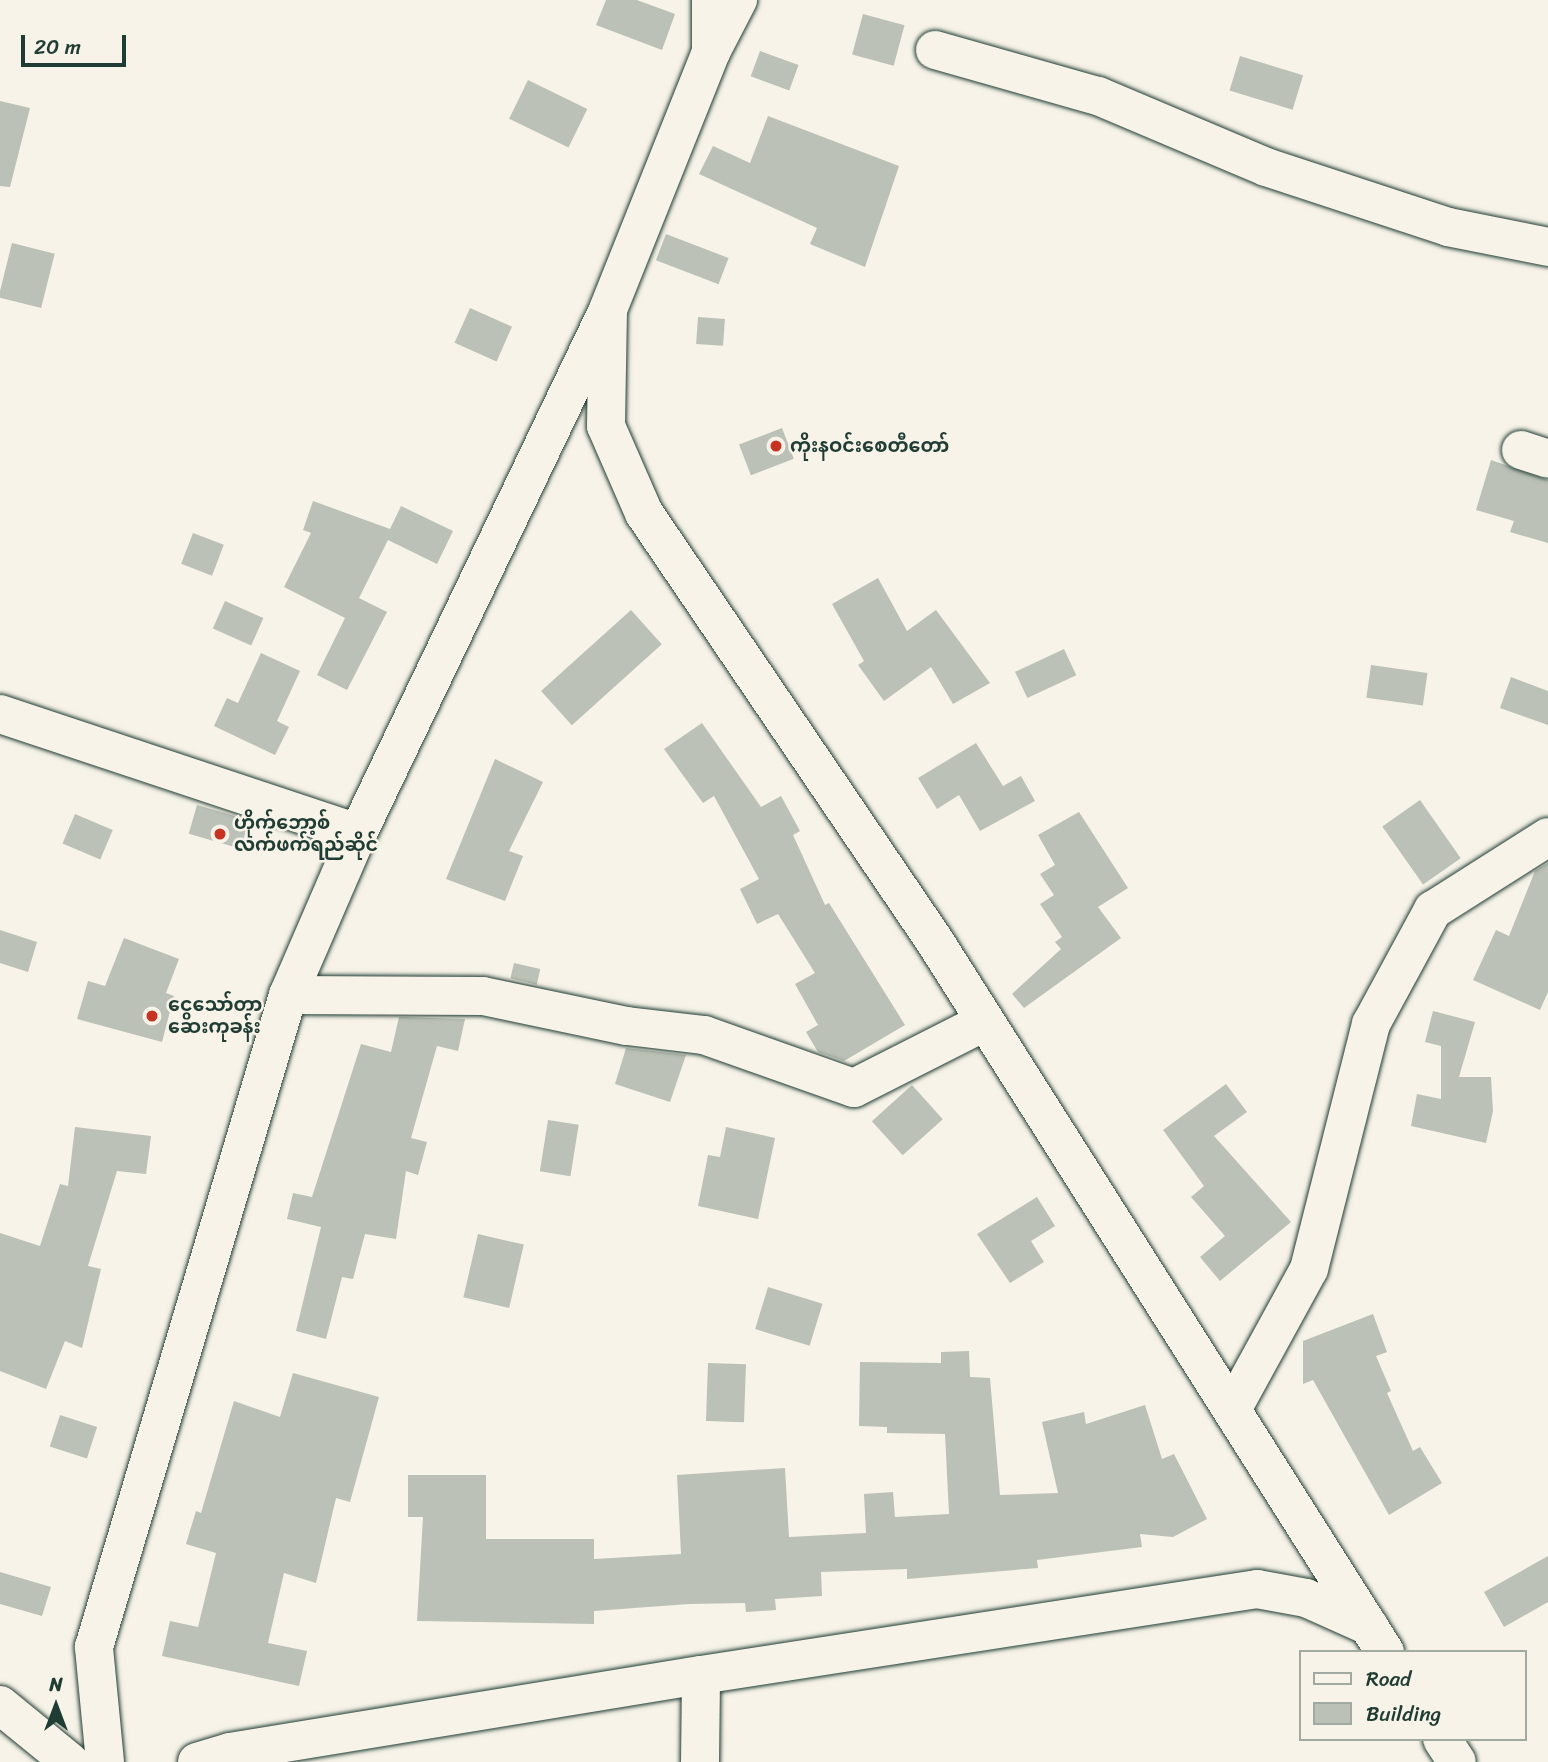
<!DOCTYPE html>
<meta charset="utf-8">
<style>
body{margin:0}
#map{position:relative;width:1548px;height:1762px;overflow:hidden;background:#f7f3e8;font-family:Sriracha,"Noto Sans Myanmar",sans-serif}
div>[style]{position:absolute}
.building>*{inset:0;background:#bbc1b6;transform-origin:0 0}
.roads{filter:drop-shadow(0 0 2px #1f3d34) drop-shadow(0 0 2px #1f3d34)}
.minor>*{height:38px;margin:-19px;padding:0 19px;transform-origin:19px;border-radius:19px;background:#f7f3e8}
.major>*{height:38px;margin:-19px;padding:0 19px;transform-origin:19px;border-radius:19px;background:#f7f3e8}
.dots>*{width:19px;height:19px;translate:-50% -50%;box-sizing:border-box;border:4px solid #f7f3e8;border-radius:50%}
span{translate:-50% -50%;white-space:nowrap;text-align:center;line-height:1.15;-webkit-text-stroke:5px #f7f3e8;paint-order:stroke}
.poi-label{font-size:19px;color:#1f3d34;font-weight:700}
.left{translate:0 -50%;text-align:left}
.legend{position:absolute;left:1299px;top:1650px;width:228px;height:91px;box-sizing:border-box;background:#f7f3e8;border:2px solid #a1aaa0;margin:0;padding:9px 12px;list-style:none;font-size:21px;color:#1f3d34}
.legend li{display:flex;align-items:center;gap:14px;height:35px}
.legend b{width:35px;border:2px solid #a1aaa0}
.north{position:absolute;left:21px;top:1671px;width:70px;height:70px;-webkit-text-stroke:5px #f7f3e8;paint-order:stroke;rotate:0deg;font-size:19px;font-weight:700;line-height:28px;text-align:center;color:#1f3d34}
.north::after{content:'';display:block;margin:auto;width:24px;height:32px;background:#1f3d34;clip-path:polygon(50% 0,100% 100%,50% 72%,0 100%)}
.scale{position:absolute;left:21px;top:35px;width:105px;height:32px;box-sizing:border-box;border:4px solid #1f3d34;border-top:0;padding-left:9px;font-size:21px;line-height:24px;white-space:nowrap;color:#1f3d34;-webkit-text-stroke:5px #f7f3e8;paint-order:stroke}
</style>
<div id="map">
<div class="building">
<div style="clip-path:polygon(606px 0,637px 0,675px 14px,662px 50px,596px 25px)"></div>
<div style="left:863px;top:14px;width:43px;height:42px;rotate:15deg"></div>
<div style="left:760px;top:51px;width:41px;height:27px;rotate:20deg"></div>
<div style="left:1240px;top:56px;width:66px;height:36px;rotate:17deg"></div>
<div style="left:528px;top:80px;width:66px;height:43px;rotate:26deg"></div>
<div style="clip-path:polygon(0 101px,30px 108px,10px 187px,0 186px)"></div>
<div style="clip-path:polygon(768px 116px,899px 166px,865px 267px,810px 244px,817px 228px,699px 174px,713px 146px,750px 163px)"></div>
<div style="left:666px;top:234px;width:67px;height:28px;rotate:21deg"></div>
<div style="left:12px;top:243px;width:44px;height:56px;rotate:14deg"></div>
<div style="left:470px;top:308px;width:46px;height:38px;rotate:24deg"></div>
<div style="left:698px;top:317px;width:27px;height:27px;rotate:4deg"></div>
<div style="left:782px;top:428px;width:33px;height:46px;rotate:69deg"></div>
<div style="clip-path:polygon(1491px 460px,1548px 480px,1548px 543px,1510px 532px,1514px 521px,1476px 510px)"></div>
<div style="clip-path:polygon(313px 501px,390px 529px,401px 506px,453px 531px,437px 564px,388px 540px,359px 598px,387px 612px,347px 690px,317px 675px,345px 618px,284px 587px,311px 533px,303px 530px)"></div>
<div style="left:193px;top:533px;width:33px;height:33px;rotate:21deg"></div>
<div style="clip-path:polygon(878px 578px,907px 631px,936px 610px,990px 683px,953px 704px,931px 667px,884px 701px,858px 665px,864px 661px,832px 604px)"></div>
<div style="left:225px;top:601px;width:42px;height:30px;rotate:24deg"></div>
<div style="left:631px;top:610px;width:46px;height:121px;rotate:48deg"></div>
<div style="left:1064px;top:649px;width:29px;height:54px;rotate:65deg"></div>
<div style="clip-path:polygon(261px 653px,300px 671px,277px 721px,289px 727px,275px 755px,214px 726px,227px 698px,238px 703px)"></div>
<div style="left:1371px;top:665px;width:57px;height:33px;rotate:8deg"></div>
<div style="clip-path:polygon(1511px 677px,1548px 691px,1548px 725px,1500px 708px)"></div>
<div style="clip-path:polygon(702px 723px,761px 807px,781px 796px,800px 831px,793px 835px,825px 905px,829px 903px,905px 1025px,844px 1061px,818px 1052px,806px 1032px,818px 1025px,795px 984px,815px 973px,778px 914px,757px 924px,740px 889px,759px 879px,714px 796px,703px 803px,664px 749px)"></div>
<div style="clip-path:polygon(976px 743px,1003px 786px,1021px 776px,1035px 801px,980px 831px,959px 795px,937px 809px,918px 778px)"></div>
<div style="clip-path:polygon(495px 759px,543px 782px,509px 851px,523px 856px,505px 901px,446px 879px)"></div>
<div style="left:1420px;top:800px;width:71px;height:46px;rotate:55deg"></div>
<div style="left:197px;top:805px;width:54px;height:30px;rotate:16deg"></div>
<div style="clip-path:polygon(1079px 812px,1128px 888px,1098px 907px,1121px 938px,1024px 1008px,1012px 994px,1061px 949px,1055px 942px,1062px 937px,1040px 904px,1054px 895px,1040px 874px,1055px 865px,1038px 835px)"></div>
<div style="left:75px;top:814px;width:41px;height:32px;rotate:23deg"></div>
<div style="clip-path:polygon(1548px 863px,1548px 992px,1540px 1010px,1473px 980px,1496px 930px,1509px 936px,1535px 871px)"></div>
<div style="clip-path:polygon(0 930px,37px 942px,28px 972px,0 963px)"></div>
<div style="clip-path:polygon(124px 938px,179px 959px,166px 993px,174px 996px,162px 1042px,77px 1019px,88px 981px,105px 986px)"></div>
<div style="left:514px;top:963px;width:27px;height:16px;rotate:13deg"></div>
<div style="clip-path:polygon(1433px 1011px,1475px 1022px,1459px 1077px,1491px 1077px,1493px 1111px,1486px 1143px,1411px 1126px,1417px 1094px,1441px 1099px,1441px 1046px,1425px 1042px)"></div>
<div style="clip-path:polygon(399px 1017px,465px 1019px,458px 1051px,437px 1046px,411px 1138px,427px 1142px,418px 1175px,406px 1171px,396px 1239px,365px 1234px,353px 1279px,342px 1277px,326px 1339px,296px 1331px,321px 1227px,287px 1219px,293px 1193px,312px 1197px,361px 1044px,391px 1052px)"></div>
<div style="clip-path:polygon(626px 1048px,686px 1055px,670px 1102px,615px 1084px)"></div>
<div style="clip-path:polygon(1226px 1084px,1247px 1112px,1214px 1136px,1291px 1222px,1220px 1281px,1200px 1257px,1225px 1236px,1191px 1197px,1204px 1186px,1163px 1130px)"></div>
<div style="left:912px;top:1085px;width:46px;height:54px;rotate:48deg"></div>
<div style="left:548px;top:1120px;width:31px;height:52px;rotate:9deg"></div>
<div style="clip-path:polygon(75px 1127px,151px 1136px,146px 1174px,117px 1171px,88px 1266px,101px 1269px,82px 1348px,65px 1341px,46px 1389px,0 1371px,0 1233px,40px 1246px,60px 1184px,68px 1186px)"></div>
<div style="clip-path:polygon(726px 1127px,775px 1138px,758px 1219px,698px 1206px,708px 1155px,720px 1157px)"></div>
<div style="clip-path:polygon(1037px 1197px,1055px 1226px,1031px 1241px,1044px 1262px,1010px 1283px,977px 1234px)"></div>
<div style="left:478px;top:1234px;width:47px;height:65px;rotate:13deg"></div>
<div style="left:768px;top:1287px;width:57px;height:44px;rotate:17deg"></div>
<div style="clip-path:polygon(1373px 1314px,1387px 1352px,1376px 1356px,1391px 1391px,1387px 1393px,1413px 1451px,1420px 1447px,1442px 1483px,1389px 1515px,1313px 1380px,1303px 1384px,1303px 1341px)"></div>
<div style="clip-path:polygon(969px 1351px,970px 1377px,990px 1378px,1000px 1495px,1058px 1493px,1042px 1422px,1084px 1412px,1086px 1424px,1145px 1405px,1162px 1459px,1174px 1454px,1207px 1519px,1173px 1537px,1140px 1534px,1142px 1547px,1037px 1560px,1038px 1568px,907px 1579px,907px 1569px,821px 1572px,822px 1596px,775px 1599px,776px 1610px,746px 1612px,745px 1603px,689px 1604px,594px 1611px,594px 1624px,417px 1621px,423px 1517px,408px 1517px,408px 1475px,486px 1475px,486px 1539px,594px 1539px,594px 1559px,681px 1554px,677px 1475px,785px 1468px,789px 1537px,866px 1533px,864px 1494px,893px 1492px,895px 1517px,949px 1514px,945px 1434px,887px 1433px,887px 1427px,859px 1426px,860px 1362px,941px 1363px,941px 1352px)"></div>
<div style="left:708px;top:1363px;width:38px;height:58px;rotate:2deg"></div>
<div style="clip-path:polygon(293px 1373px,379px 1397px,350px 1502px,336px 1498px,316px 1583px,284px 1573px,268px 1643px,307px 1651px,299px 1686px,162px 1656px,170px 1621px,198px 1627px,216px 1553px,186px 1544px,196px 1511px,201px 1513px,234px 1401px,280px 1417px)"></div>
<div style="left:60px;top:1415px;width:39px;height:33px;rotate:18deg"></div>
<div style="clip-path:polygon(1548px 1556px,1548px 1602px,1504px 1627px,1484px 1592px)"></div>
<div style="clip-path:polygon(0 1572px,51px 1587px,42px 1616px,0 1604px)"></div>
</div>
<div class="roads">
<div class="minor">
<div style="left:935px;top:50px;width:169px;rotate:15.8deg"></div>
<div style="left:1098px;top:96px;width:182px;rotate:22.9deg"></div>
<div style="left:1266px;top:167px;width:192px;rotate:18.2deg"></div>
<div style="left:1448px;top:227px;width:102px;rotate:11.3deg"></div>
<div style="left:711px;top:52px;width:59px;rotate:-62.6deg"></div>
<div style="left:1521px;top:450px;width:28px;rotate:18deg"></div>
<div style="left:0;top:714px;width:377px;rotate:18.4deg"></div>
<div style="left:288px;top:995px;width:195px;rotate:0.3deg"></div>
<div style="left:483px;top:996px;width:147px;rotate:11.8deg"></div>
<div style="left:627px;top:1026px;width:78px;rotate:6.7deg"></div>
<div style="left:704px;top:1035px;width:159px;rotate:19.5deg"></div>
<div style="left:854px;top:1088px;width:146px;rotate:-26.9deg"></div>
<div style="left:1234px;top:1406px;width:156px;rotate:-61.3deg"></div>
<div style="left:1309px;top:1269px;width:253px;rotate:-75.8deg"></div>
<div style="left:1371px;top:1024px;width:130px;rotate:-61.5deg"></div>
<div style="left:1433px;top:910px;width:136px;rotate:-32.4deg"></div>
<div style="left:0;top:1705px;width:90px;rotate:39.2deg"></div>
<div style="left:105px;top:1762px;width:116px;rotate:-95.5deg"></div>
<div style="left:94px;top:1647px;width:680px;rotate:-73.43deg"></div>
<div style="left:288px;top:995px;width:176px;rotate:-66.6deg"></div>
<div style="left:358px;top:833px;width:580px;rotate:-64.45deg"></div>
<div style="left:700px;top:1762px;width:87px;rotate:-89.3deg"></div>
</div>
<div class="major">
<div style="left:711px;top:0;width:52px;rotate:90deg"></div>
<div style="left:711px;top:52px;width:278px;rotate:111.8deg"></div>
<div style="left:608px;top:310px;width:116px;rotate:91deg"></div>
<div style="left:606px;top:426px;width:95px;rotate:66.4deg"></div>
<div style="left:644px;top:513px;width:516px;rotate:55.82deg"></div>
<div style="left:934px;top:940px;width:843px;rotate:57.65deg"></div>
<div style="left:1442px;top:1739px;width:27px;rotate:57deg"></div>
<div style="left:197px;top:1762px;width:34px;rotate:-17deg"></div>
<div style="left:230px;top:1752px;width:477px;rotate:-9.3deg"></div>
<div style="left:701px;top:1675px;width:563px;rotate:-8.79deg"></div>
<div style="left:1257px;top:1589px;width:50px;rotate:10.4deg"></div>
<div style="left:1306px;top:1598px;width:69px;rotate:24deg"></div>
</div>
</div>
<div class="dots">
<div style="left:776px;top:446px;background:#c8321e"></div>
<div style="left:220px;top:834px;background:#c8321e"></div>
<div style="left:152px;top:1016px;background:#c8321e"></div>
</div>
<div class="poi-label">
<span class="left" style="left:790px;top:446px">ကိုးနဝင်းစေတီတော်</span>
<span class="left" style="left:234px;top:834px">ဟိုက်ဘော့စ်<br>လက်ဖက်ရည်ဆိုင်</span>
<span class="left" style="left:168px;top:1016px">ငွေသော်တာ<br>ဆေးကုခန်း</span>
</div>
<ul class="legend">
<li><b style="height:9px;background:#f7f3e8"></b>Road</li>
<li><b style="height:19px;background:#bbc1b6"></b>Building</li>
</ul>
<div class="north">N</div>
<div class="scale">20 m</div>
</div>
